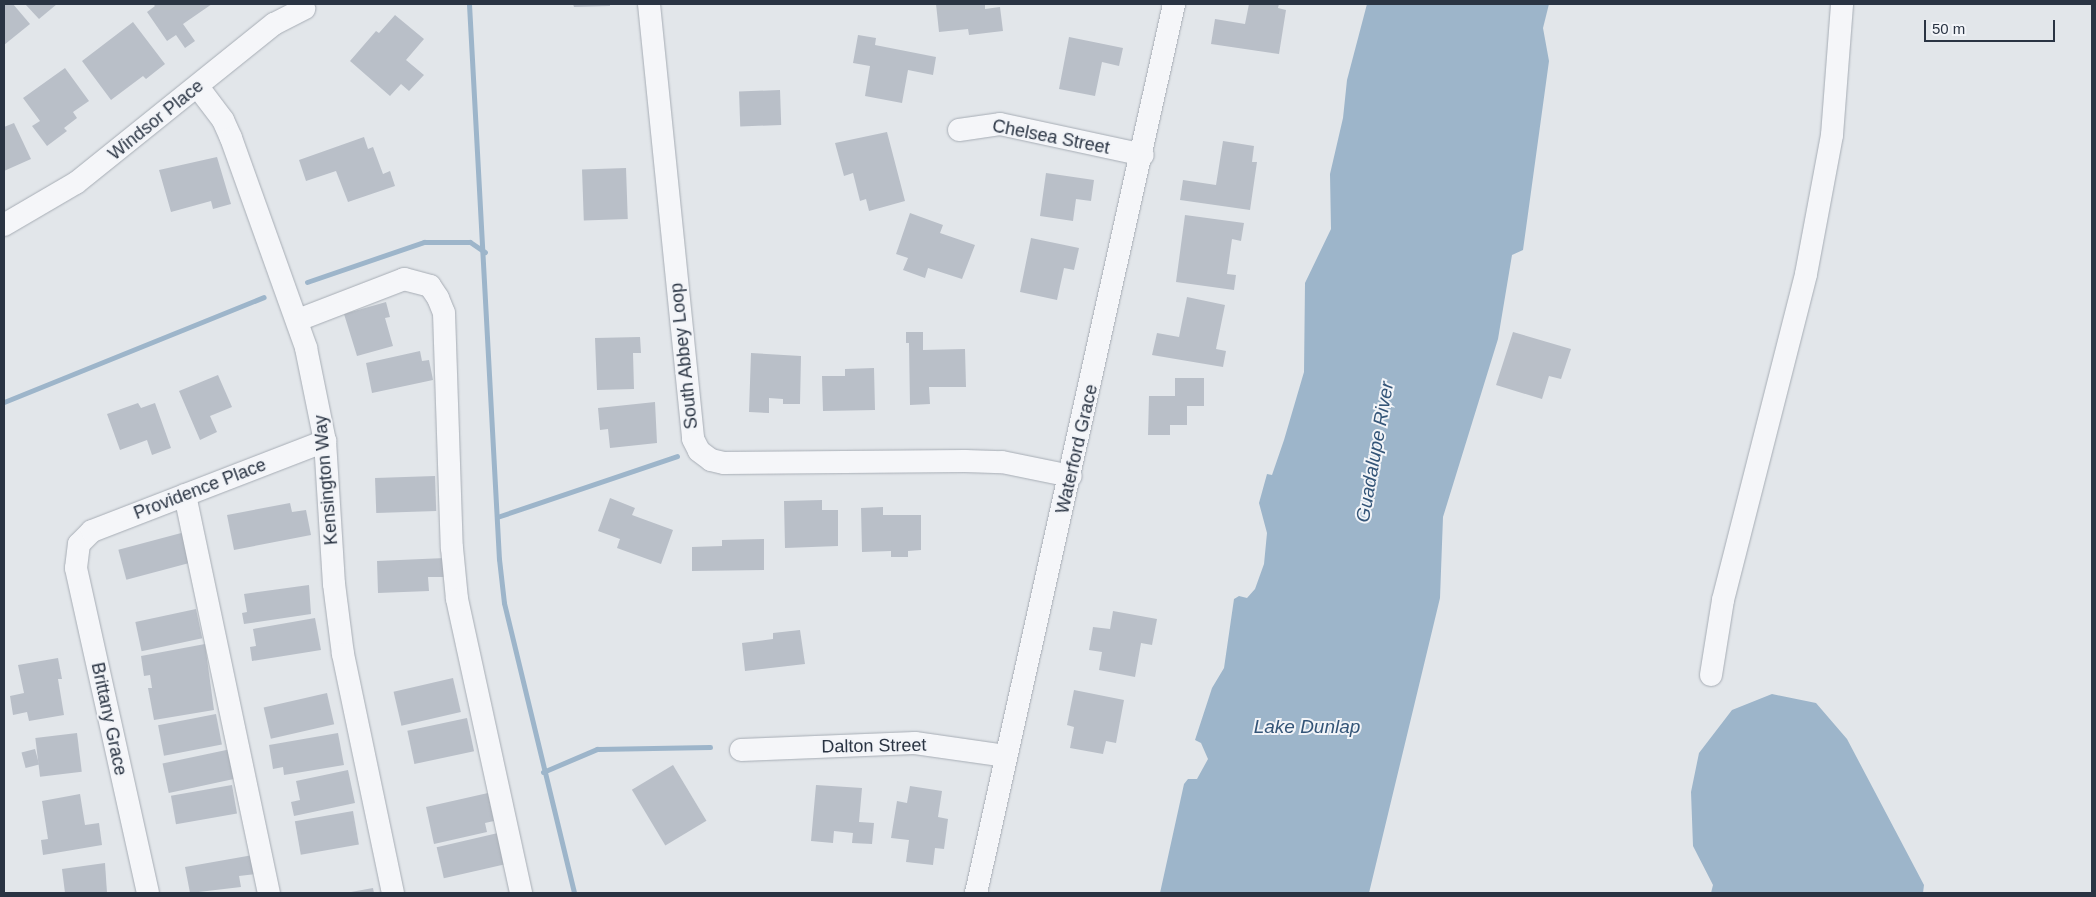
<!DOCTYPE html>
<style>
body{margin:0}
#map{position:relative;width:2096px;height:897px;overflow:hidden;background:#e2e6ea;font-family:Arial,sans-serif}
div>[style]{position:absolute}
.water>*{inset:0;background:#9db5ca}
.stream>*{height:5px;margin:-2.5px;padding:0 2.5px;transform-origin:2.5px;border-radius:2.5px;background:#9db5ca}
.building>*{inset:0;background:#b9bfc8;transform-origin:0 0}
.roads{filter:drop-shadow(0 0 1px #a7adb5) drop-shadow(0 0 1px #a7adb5)}
.minor>*{height:22px;margin:-11px;padding:0 11px;transform-origin:11px;border-radius:11px;background:#f5f6f9}
span{translate:-50% -50%;white-space:nowrap;text-align:center;line-height:1.15;-webkit-text-stroke:4px #f2f4f8;paint-order:stroke}
.street-label{font-size:18px;color:#2a3443}
.water-label{font-size:19px;color:#335477;font-style:italic}
.frame{position:absolute;inset:0;border:5px solid #2a3443;pointer-events:none}
.scale{position:absolute;left:1924px;top:20px;width:131px;height:22px;box-sizing:border-box;border:2px solid #2a3443;border-top:0;padding-left:6px;font-size:15px;line-height:18px;white-space:nowrap;color:#2a3443;-webkit-text-stroke:4px #f2f4f8;paint-order:stroke}
</style>
<div id="map">
<div class="water">
<div style="clip-path:polygon(1367px 4px,1549px 4px,1543px 28px,1549px 61px,1523px 250px,1512px 255px,1498px 339px,1443px 517px,1440px 598px,1369px 893px,1160px 893px,1184px 784px,1188px 779px,1197px 779px,1208px 759px,1201px 743px,1195px 740px,1212px 688px,1224px 668px,1234px 599px,1239px 596px,1247px 598px,1255px 589px,1264px 564px,1267px 533px,1259px 503px,1267px 474px,1272px 475px,1284px 440px,1304px 372px,1305px 283px,1331px 229px,1330px 174px,1343px 118px,1347px 80px)"></div>
<div style="clip-path:polygon(1772px 694px,1816px 703px,1847px 739px,1924px 885px,1923px 893px,1711px 893px,1713px 885px,1693px 846px,1691px 792px,1699px 753px,1732px 710px)"></div>
</div>
<div class="stream">
<div style="left:469px;top:4px;width:556px;rotate:86.91deg"></div>
<div style="left:499px;top:559px;width:44px;rotate:83.5deg"></div>
<div style="left:504px;top:603px;width:298px;rotate:76.4deg"></div>
<div style="left:307px;top:282px;width:124px;rotate:-18.9deg"></div>
<div style="left:424px;top:242px;width:46px"></div>
<div style="left:470px;top:242px;width:18px;rotate:34deg"></div>
<div style="left:4px;top:402px;width:280px;rotate:-22deg"></div>
<div style="left:497px;top:517px;width:190px;rotate:-18.7deg"></div>
<div style="left:543px;top:772px;width:59px;rotate:-23.1deg"></div>
<div style="left:597px;top:749px;width:113px;rotate:-1deg"></div>
</div>
<div class="building">
<div style="clip-path:polygon(4px 4px,13px 4px,30px 24px,4px 45px)"></div>
<div style="clip-path:polygon(25px 4px,57px 4px,39px 19px)"></div>
<div style="clip-path:polygon(153px 4px,212px 4px,183px 24px,195px 41px,185px 48px,176px 35px,167px 41px,147px 12px,155px 6px)"></div>
<div style="clip-path:polygon(573px 4px,610px 4px,610px 6px,574px 7px)"></div>
<div style="clip-path:polygon(936px 4px,985px 4px,985px 9px,1000px 7px,1003px 31px,969px 35px,968px 29px,939px 32px)"></div>
<div style="clip-path:polygon(1249px 4px,1279px 4px,1278px 8px,1286px 10px,1279px 54px,1211px 44px,1215px 19px,1245px 24px)"></div>
<div style="clip-path:polygon(395px 15px,424px 39px,406px 60px,424px 75px,409px 91px,401px 84px,390px 96px,350px 61px,376px 31px,379px 33px)"></div>
<div style="clip-path:polygon(133px 22px,165px 64px,146px 79px,143px 76px,111px 100px,82px 61px)"></div>
<div style="clip-path:polygon(858px 35px,876px 38px,875px 45px,936px 57px,933px 75px,908px 70px,902px 103px,865px 96px,870px 66px,853px 63px)"></div>
<div style="clip-path:polygon(1069px 37px,1123px 48px,1119px 66px,1102px 62px,1095px 96px,1059px 89px)"></div>
<div style="clip-path:polygon(65px 68px,89px 101px,73px 112px,77px 118px,64px 128px,67px 131px,47px 146px,32px 126px,40px 121px,23px 98px)"></div>
<div style="left:780px;top:90px;width:35px;height:41px;rotate:88deg"></div>
<div style="clip-path:polygon(14px 123px,31px 159px,4px 171px,4px 127px)"></div>
<div style="clip-path:polygon(887px 132px,905px 201px,869px 211px,866px 199px,860px 201px,853px 173px,844px 176px,835px 143px)"></div>
<div style="clip-path:polygon(364px 137px,368px 149px,373px 147px,383px 174px,390px 171px,395px 186px,348px 202px,336px 171px,306px 181px,299px 160px)"></div>
<div style="clip-path:polygon(1223px 141px,1254px 146px,1252px 162px,1257px 162px,1250px 210px,1180px 200px,1183px 180px,1216px 185px)"></div>
<div style="clip-path:polygon(217px 157px,231px 204px,213px 209px,211px 201px,171px 212px,159px 170px)"></div>
<div style="left:626px;top:168px;width:51px;height:44px;rotate:88deg"></div>
<div style="clip-path:polygon(1046px 173px,1094px 180px,1091px 201px,1076px 199px,1073px 221px,1040px 216px)"></div>
<div style="clip-path:polygon(910px 213px,943px 225px,940px 233px,975px 245px,962px 279px,928px 268px,925px 278px,903px 270px,908px 258px,896px 254px)"></div>
<div style="clip-path:polygon(1185px 215px,1244px 223px,1241px 241px,1232px 239px,1227px 274px,1236px 275px,1234px 290px,1176px 282px)"></div>
<div style="clip-path:polygon(1031px 238px,1079px 248px,1074px 270px,1064px 268px,1057px 300px,1020px 292px)"></div>
<div style="clip-path:polygon(1187px 297px,1225px 305px,1216px 349px,1226px 351px,1223px 367px,1152px 355px,1157px 333px,1179px 337px)"></div>
<div style="clip-path:polygon(386px 302px,390px 317px,385px 318px,393px 346px,357px 356px,344px 314px)"></div>
<div style="clip-path:polygon(906px 332px,923px 332px,923px 350px,965px 349px,966px 387px,929px 387px,930px 404px,910px 405px,909px 343px,906px 343px)"></div>
<div style="clip-path:polygon(1513px 332px,1571px 349px,1561px 379px,1549px 376px,1542px 399px,1496px 385px)"></div>
<div style="clip-path:polygon(640px 337px,641px 353px,633px 353px,634px 389px,597px 390px,595px 338px)"></div>
<div style="clip-path:polygon(420px 351px,422px 361px,429px 360px,433px 380px,372px 393px,366px 363px)"></div>
<div style="clip-path:polygon(751px 353px,801px 356px,800px 404px,783px 404px,783px 399px,769px 398px,769px 413px,749px 412px)"></div>
<div style="clip-path:polygon(874px 368px,875px 410px,823px 411px,822px 376px,845px 376px,845px 369px)"></div>
<div style="clip-path:polygon(218px 375px,232px 407px,210px 416px,217px 432px,200px 440px,179px 391px)"></div>
<div style="clip-path:polygon(1175px 378px,1204px 378px,1204px 406px,1187px 406px,1187px 425px,1170px 425px,1170px 435px,1148px 435px,1149px 396px,1175px 396px)"></div>
<div style="clip-path:polygon(655px 402px,657px 443px,610px 448px,608px 429px,600px 430px,598px 408px)"></div>
<div style="clip-path:polygon(138px 403px,141px 408px,155px 403px,171px 448px,152px 455px,147px 440px,120px 450px,107px 414px)"></div>
<div style="left:435px;top:476px;width:35px;height:60px;rotate:88deg"></div>
<div style="clip-path:polygon(610px 498px,635px 508px,632px 515px,673px 530px,661px 564px,617px 548px,620px 539px,598px 531px)"></div>
<div style="clip-path:polygon(822px 500px,822px 510px,838px 510px,838px 546px,785px 548px,784px 501px)"></div>
<div style="clip-path:polygon(290px 503px,292px 512px,306px 510px,311px 535px,234px 550px,227px 515px)"></div>
<div style="clip-path:polygon(883px 507px,883px 515px,921px 515px,921px 550px,908px 551px,908px 557px,891px 557px,891px 551px,862px 552px,861px 508px)"></div>
<div style="left:185px;top:532px;width:31px;height:69px;rotate:75deg"></div>
<div style="clip-path:polygon(764px 539px,764px 570px,692px 571px,692px 547px,722px 546px,722px 540px)"></div>
<div style="clip-path:polygon(445px 558px,446px 577px,428px 577px,429px 591px,378px 593px,377px 561px)"></div>
<div style="clip-path:polygon(309px 585px,311px 614px,244px 624px,242px 613px,247px 612px,244px 594px)"></div>
<div style="left:196px;top:609px;width:30px;height:62px;rotate:78deg"></div>
<div style="clip-path:polygon(1113px 611px,1157px 619px,1152px 645px,1141px 643px,1135px 677px,1099px 670px,1102px 652px,1089px 650px,1093px 627px,1110px 629px)"></div>
<div style="clip-path:polygon(315px 618px,321px 650px,252px 661px,250px 647px,256px 646px,253px 629px)"></div>
<div style="clip-path:polygon(800px 630px,805px 664px,745px 671px,742px 643px,773px 639px,773px 633px)"></div>
<div style="clip-path:polygon(205px 644px,214px 710px,154px 720px,148px 688px,152px 688px,150px 675px,144px 676px,141px 656px)"></div>
<div style="clip-path:polygon(58px 658px,62px 679px,58px 679px,64px 715px,29px 721px,27px 712px,13px 715px,10px 696px,24px 693px,18px 665px)"></div>
<div style="left:453px;top:678px;width:35px;height:61px;rotate:77deg"></div>
<div style="clip-path:polygon(1074px 690px,1124px 700px,1116px 743px,1106px 741px,1103px 754px,1070px 748px,1074px 727px,1067px 725px)"></div>
<div style="left:327px;top:693px;width:32px;height:65px;rotate:77deg"></div>
<div style="left:216px;top:714px;width:31px;height:59px;rotate:79deg"></div>
<div style="left:467px;top:718px;width:34px;height:61px;rotate:78deg"></div>
<div style="left:77px;top:733px;width:39px;height:42px;rotate:83deg"></div>
<div style="clip-path:polygon(338px 733px,344px 765px,284px 775px,283px 767px,273px 769px,269px 745px)"></div>
<div style="left:35px;top:749px;width:16px;height:14px;rotate:75deg"></div>
<div style="left:231px;top:749px;width:30px;height:70px;rotate:78deg"></div>
<div style="left:673px;top:765px;width:65px;height:48px;rotate:59deg"></div>
<div style="clip-path:polygon(348px 770px,355px 803px,294px 816px,291px 802px,300px 800px,296px 781px)"></div>
<div style="left:232px;top:785px;width:29px;height:62px;rotate:80deg"></div>
<div style="clip-path:polygon(816px 785px,862px 788px,859px 822px,874px 823px,872px 844px,852px 843px,853px 833px,834px 831px,833px 843px,811px 841px)"></div>
<div style="clip-path:polygon(910px 786px,942px 791px,938px 817px,948px 819px,944px 849px,935px 848px,933px 865px,906px 862px,909px 840px,891px 838px,897px 801px,907px 803px)"></div>
<div style="clip-path:polygon(488px 793px,494px 821px,485px 823px,487px 832px,434px 844px,426px 807px)"></div>
<div style="clip-path:polygon(80px 794px,85px 825px,99px 823px,102px 845px,43px 855px,41px 840px,48px 839px,42px 801px)"></div>
<div style="left:353px;top:811px;width:34px;height:59px;rotate:80deg"></div>
<div style="left:498px;top:833px;width:32px;height:63px;rotate:77deg"></div>
<div style="clip-path:polygon(253px 855px,256px 874px,239px 876px,241px 887px,190px 893px,185px 867px)"></div>
<div style="clip-path:polygon(105px 863px,107px 893px,65px 893px,62px 869px)"></div>
<div style="clip-path:polygon(373px 888px,374px 893px,352px 893px,351px 892px)"></div>
</div>
<div class="roads">
<div class="minor">
<div style="left:649px;top:4px;width:437px;rotate:84.2deg"></div>
<div style="left:693px;top:439px;width:13px;rotate:63deg"></div>
<div style="left:699px;top:451px;width:15px;rotate:37deg"></div>
<div style="left:711px;top:460px;width:13px;rotate:13deg"></div>
<div style="left:724px;top:463px;width:241px;rotate:-0.5deg"></div>
<div style="left:965px;top:461px;width:37px;rotate:2deg"></div>
<div style="left:1002px;top:462px;width:70px;rotate:11.5deg"></div>
<div style="left:198px;top:87px;width:41px;rotate:52.9deg"></div>
<div style="left:223px;top:120px;width:20px;rotate:66deg"></div>
<div style="left:231px;top:138px;width:223px;rotate:70.3deg"></div>
<div style="left:306px;top:348px;width:95px;rotate:78.5deg"></div>
<div style="left:325px;top:441px;width:143px;rotate:86.4deg"></div>
<div style="left:334px;top:584px;width:71px;rotate:82.7deg"></div>
<div style="left:343px;top:654px;width:244px;rotate:78.2deg"></div>
<div style="left:959px;top:130px;width:41px;rotate:-8.3deg"></div>
<div style="left:1000px;top:124px;width:146px;rotate:12.2deg"></div>
<div style="left:4px;top:225px;width:83px;rotate:-30.3deg"></div>
<div style="left:76px;top:183px;width:254px;rotate:-38.8deg"></div>
<div style="left:274px;top:24px;width:34px;rotate:-27deg"></div>
<div style="left:298px;top:320px;width:114px;rotate:-21.1deg"></div>
<div style="left:404px;top:279px;width:27px;rotate:15deg"></div>
<div style="left:430px;top:286px;width:14px;rotate:56deg"></div>
<div style="left:438px;top:298px;width:16px;rotate:68deg"></div>
<div style="left:444px;top:313px;width:235px;rotate:88.1deg"></div>
<div style="left:452px;top:548px;width:51px;rotate:84.4deg"></div>
<div style="left:457px;top:599px;width:301px;rotate:77.7deg"></div>
<div style="left:185px;top:495px;width:407px;rotate:78.1deg"></div>
<div style="left:1711px;top:675px;width:76px;rotate:-80.9deg"></div>
<div style="left:1723px;top:600px;width:336px;rotate:-75.7deg"></div>
<div style="left:1806px;top:274px;width:141px;rotate:-79.4deg"></div>
<div style="left:1832px;top:135px;width:131px;rotate:-85.6deg"></div>
<div style="left:741px;top:750px;width:174px;rotate:-2.3deg"></div>
<div style="left:915px;top:743px;width:91px;rotate:8.2deg"></div>
<div style="left:148px;top:893px;width:333px;rotate:-102.5deg"></div>
<div style="left:76px;top:568px;width:24px;rotate:-83deg"></div>
<div style="left:79px;top:544px;width:18px;rotate:-45deg"></div>
<div style="left:92px;top:531px;width:250px;rotate:-21.1deg"></div>
<div style="left:976px;top:893px;width:911px;rotate:-77.44deg"></div>
</div>
</div>
<div class="street-label">
<span style="left:156px;top:120px;rotate:-39deg">Windsor Place</span>
<span style="left:1051px;top:137px;rotate:11deg">Chelsea Street</span>
<span style="left:684px;top:356px;rotate:-96deg">South Abbey Loop</span>
<span style="left:1077px;top:449px;rotate:-77deg">Waterford Grace</span>
<span style="left:326px;top:480px;rotate:-95deg">Kensington Way</span>
<span style="left:200px;top:489px;rotate:-21deg">Providence Place</span>
<span style="left:109px;top:719px;rotate:78deg">Brittany Grace</span>
<span style="left:874px;top:746px;rotate:-1deg">Dalton Street</span>
</div>
<div class="water-label">
<span style="left:1375px;top:452px;rotate:-80deg">Guadalupe River</span>
<span style="left:1307px;top:727px">Lake Dunlap</span>
</div>
<div class="frame"></div>
<div class="scale">50 m</div>
</div>
